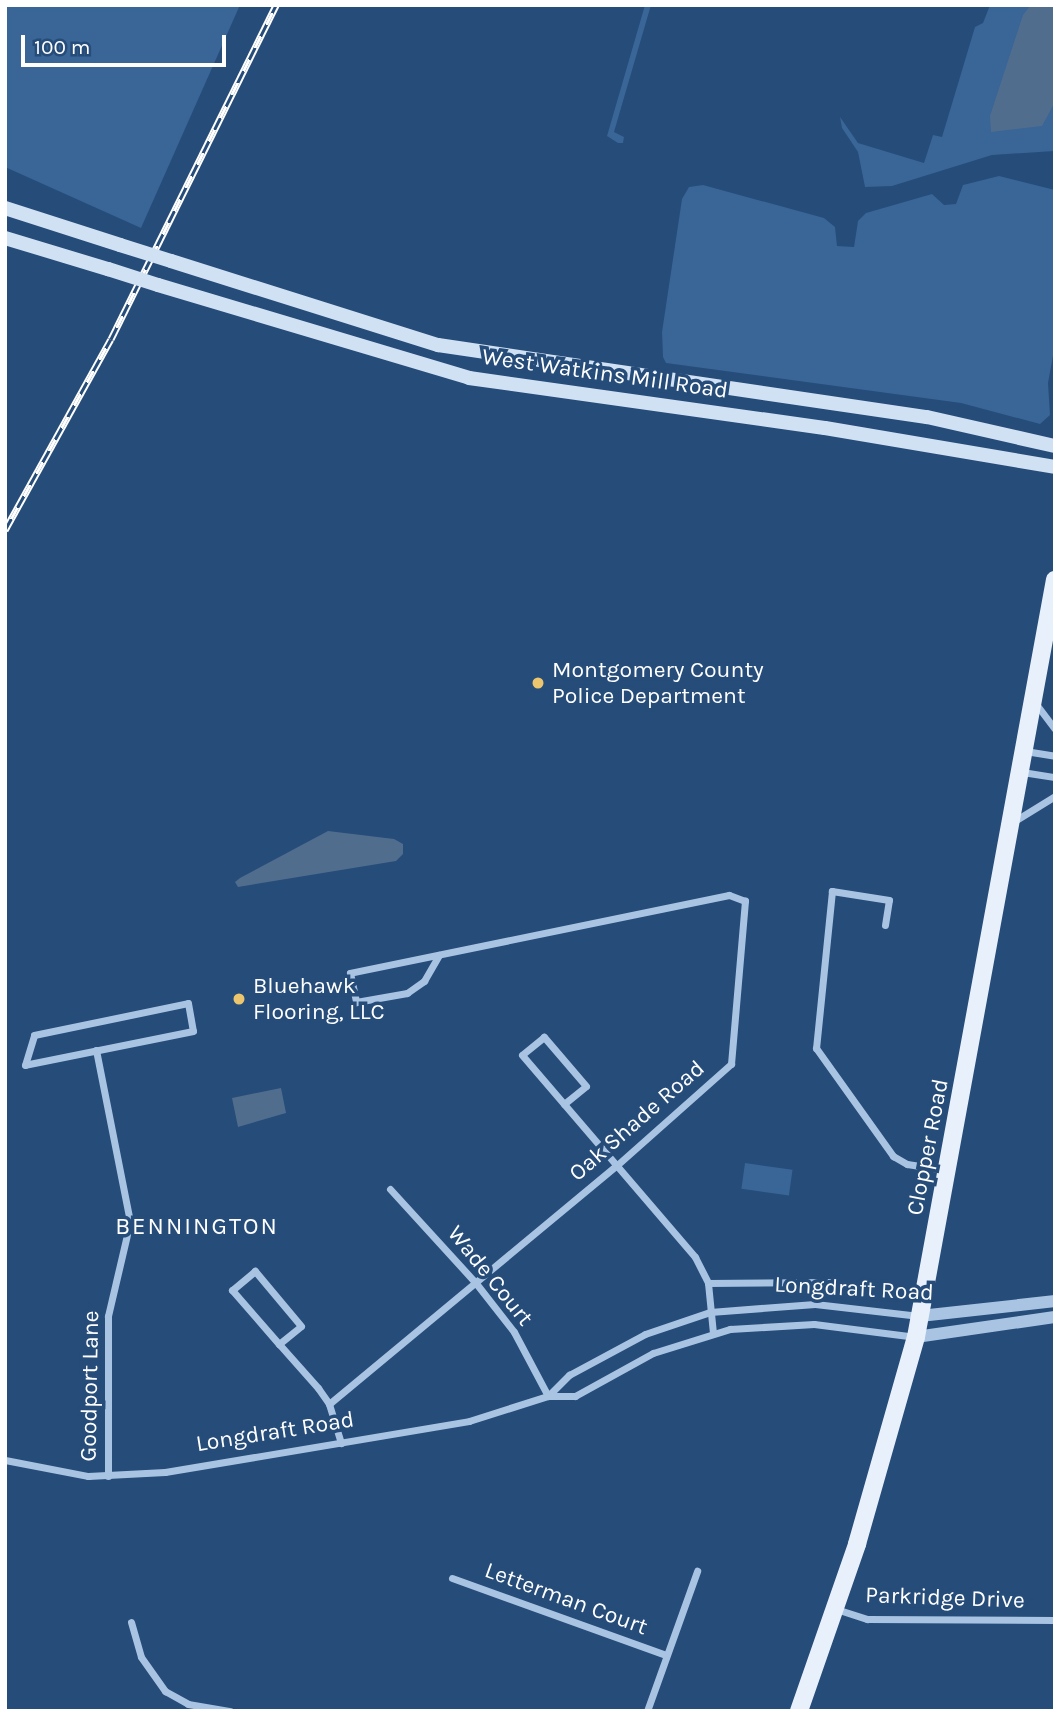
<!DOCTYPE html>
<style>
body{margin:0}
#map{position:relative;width:1060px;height:1716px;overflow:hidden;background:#264c79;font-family:Karla,sans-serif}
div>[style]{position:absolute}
.green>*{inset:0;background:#396597;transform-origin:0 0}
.water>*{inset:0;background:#516d8e}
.minor>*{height:7px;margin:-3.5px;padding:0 3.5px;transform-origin:3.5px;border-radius:3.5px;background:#a9c4e3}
.tertiary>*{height:12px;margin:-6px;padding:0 6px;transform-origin:6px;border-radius:6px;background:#a9c4e3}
.secondary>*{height:14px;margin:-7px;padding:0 7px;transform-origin:7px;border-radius:7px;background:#d1e1f4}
.primary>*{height:18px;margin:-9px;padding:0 9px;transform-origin:9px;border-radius:9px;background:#e8f0fc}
.rail>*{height:7px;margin-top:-3.5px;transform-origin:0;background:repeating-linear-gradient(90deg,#264c79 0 13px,#fff 0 26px);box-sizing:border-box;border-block:2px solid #fff}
.secondary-bridge>*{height:14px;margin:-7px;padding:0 7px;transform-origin:7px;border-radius:7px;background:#d1e1f4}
.dots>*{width:19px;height:19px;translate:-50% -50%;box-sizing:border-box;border:4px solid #264c79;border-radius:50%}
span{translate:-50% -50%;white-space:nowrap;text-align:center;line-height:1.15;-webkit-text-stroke:7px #264c79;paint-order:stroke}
.street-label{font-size:23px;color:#fff}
.poi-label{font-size:23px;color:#fff}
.left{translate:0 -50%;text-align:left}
.neighbourhood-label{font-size:24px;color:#fff;letter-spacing:2px}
.frame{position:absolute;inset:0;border:7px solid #fff;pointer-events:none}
.scale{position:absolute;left:21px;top:35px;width:205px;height:32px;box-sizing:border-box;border:4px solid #fff;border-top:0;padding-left:9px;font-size:21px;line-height:24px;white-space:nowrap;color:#fff;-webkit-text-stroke:5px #264c79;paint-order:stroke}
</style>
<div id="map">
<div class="green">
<div style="clip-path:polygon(5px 5px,240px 5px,141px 228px,5px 167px)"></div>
<div style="clip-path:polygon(645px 5px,651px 5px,614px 132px,624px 137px,623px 143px,618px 143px,607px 136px)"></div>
<div style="clip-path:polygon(990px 5px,1055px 5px,1055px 151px,992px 155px,892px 186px,865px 187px,858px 152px,842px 128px,840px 117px,858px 143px,924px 163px,933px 135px,942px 137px,975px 27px,983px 23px)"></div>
<div style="clip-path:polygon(999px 176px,1055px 190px,1055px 345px,1048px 383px,1050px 415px,1040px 424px,961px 403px,666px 363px,663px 357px,662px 332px,682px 199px,689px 187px,703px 185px,824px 218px,835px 227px,837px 246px,854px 247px,858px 221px,866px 213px,932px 194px,944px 205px,956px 204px,963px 185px)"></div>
<div style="left:745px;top:1163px;width:48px;height:26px;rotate:8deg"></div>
</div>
<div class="water">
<div style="clip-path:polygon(1030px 6px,1055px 6px,1055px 102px,1042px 126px,991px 132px,990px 116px,1023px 15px)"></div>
<div style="clip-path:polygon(328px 831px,394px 839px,403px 844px,403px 854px,396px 861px,238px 887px,235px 882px,240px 878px)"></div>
<div style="clip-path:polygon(281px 1088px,286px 1113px,238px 1127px,232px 1098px)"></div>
</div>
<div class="minor">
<div style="left:1036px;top:704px;width:31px;rotate:53deg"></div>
<div style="left:1025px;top:751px;width:30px;rotate:9deg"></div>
<div style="left:1022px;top:772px;width:33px;rotate:9deg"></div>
<div style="left:1013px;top:822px;width:49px;rotate:-31.8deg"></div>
<div style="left:885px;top:925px;width:25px;rotate:-81deg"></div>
<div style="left:889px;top:900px;width:58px;rotate:-171deg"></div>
<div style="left:832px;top:891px;width:158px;rotate:95.8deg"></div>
<div style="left:816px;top:1048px;width:133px;rotate:54.5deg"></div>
<div style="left:893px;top:1156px;width:16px;rotate:30deg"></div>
<div style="left:907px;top:1164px;width:37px;rotate:9deg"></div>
<div style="left:188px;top:1003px;width:28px;rotate:80deg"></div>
<div style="left:193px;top:1031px;width:171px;rotate:168.6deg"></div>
<div style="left:25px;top:1065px;width:31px;rotate:-73deg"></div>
<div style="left:34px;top:1035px;width:157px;rotate:-11.7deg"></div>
<div style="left:96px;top:1050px;width:175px;rotate:78.8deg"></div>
<div style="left:130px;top:1222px;width:97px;rotate:103.2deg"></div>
<div style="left:108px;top:1316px;width:160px;rotate:90deg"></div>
<div style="left:564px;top:1104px;width:28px;rotate:-39deg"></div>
<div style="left:586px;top:1086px;width:65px;rotate:-130.6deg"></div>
<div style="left:544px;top:1037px;width:28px;rotate:141deg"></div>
<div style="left:522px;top:1055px;width:266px;rotate:49.4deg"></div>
<div style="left:695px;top:1257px;width:29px;rotate:63deg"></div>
<div style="left:708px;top:1283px;width:50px;rotate:84.3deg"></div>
<div style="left:390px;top:1189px;width:126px;rotate:47.6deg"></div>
<div style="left:475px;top:1282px;width:63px;rotate:52deg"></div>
<div style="left:514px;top:1332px;width:72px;rotate:62deg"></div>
<div style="left:708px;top:1283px;width:123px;rotate:-0.5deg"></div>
<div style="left:279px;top:1344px;width:28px;rotate:-39deg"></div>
<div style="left:301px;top:1326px;width:72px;rotate:-129.9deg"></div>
<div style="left:255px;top:1271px;width:30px;rotate:140deg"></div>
<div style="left:232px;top:1290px;width:72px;rotate:49deg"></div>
<div style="left:279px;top:1344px;width:59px;rotate:48.4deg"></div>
<div style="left:318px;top:1388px;width:19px;rotate:55deg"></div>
<div style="left:329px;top:1404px;width:41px;rotate:72.9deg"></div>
<div style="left:548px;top:1396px;width:30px;rotate:-45deg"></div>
<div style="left:569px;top:1375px;width:86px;rotate:-28.3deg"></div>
<div style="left:645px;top:1334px;width:69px;rotate:-18.7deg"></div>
<div style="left:710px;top:1312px;width:105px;rotate:-4.4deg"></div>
<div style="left:815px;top:1304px;width:105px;rotate:6.6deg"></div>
<div style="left:329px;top:1404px;width:373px;rotate:-39.7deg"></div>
<div style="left:616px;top:1166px;width:154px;rotate:-41.6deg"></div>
<div style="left:731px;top:1064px;width:164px;rotate:-85.1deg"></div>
<div style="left:745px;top:901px;width:17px;rotate:-159deg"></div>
<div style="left:729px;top:895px;width:387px;rotate:168.4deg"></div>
<div style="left:350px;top:973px;width:30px;rotate:78deg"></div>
<div style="left:356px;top:1002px;width:52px;rotate:-10deg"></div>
<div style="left:407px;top:993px;width:21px;rotate:-35deg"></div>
<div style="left:424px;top:981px;width:30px;rotate:-60deg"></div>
<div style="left:5px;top:1460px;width:85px;rotate:10.9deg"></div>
<div style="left:88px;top:1476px;width:77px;rotate:-3deg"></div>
<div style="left:165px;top:1472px;width:308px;rotate:-9.5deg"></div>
<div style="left:469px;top:1421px;width:83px;rotate:-17.6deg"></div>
<div style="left:548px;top:1396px;width:27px"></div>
<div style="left:575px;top:1396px;width:89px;rotate:-28.9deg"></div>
<div style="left:653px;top:1353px;width:81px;rotate:-17.3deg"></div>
<div style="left:730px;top:1329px;width:84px;rotate:-3.4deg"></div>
<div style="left:814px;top:1324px;width:103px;rotate:7.3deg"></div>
<div style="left:452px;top:1578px;width:227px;rotate:19.8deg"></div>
<div style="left:836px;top:1609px;width:33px;rotate:18deg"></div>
<div style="left:867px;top:1619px;width:188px;rotate:0.3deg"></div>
<div style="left:131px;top:1622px;width:36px;rotate:74deg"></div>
<div style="left:141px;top:1657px;width:42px;rotate:54.8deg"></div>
<div style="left:165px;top:1691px;width:26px;rotate:29deg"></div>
<div style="left:188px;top:1704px;width:43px;rotate:9.5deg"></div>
<div style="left:647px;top:1711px;width:149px;rotate:-70.3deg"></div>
</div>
<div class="tertiary">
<div style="left:920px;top:1316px;width:136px;rotate:-6.3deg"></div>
<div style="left:916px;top:1337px;width:140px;rotate:-8.2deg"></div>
</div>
<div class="secondary">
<div style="left:5px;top:208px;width:121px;rotate:17.8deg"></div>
<div style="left:5px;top:238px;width:108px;rotate:16.8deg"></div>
<div style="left:171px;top:261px;width:280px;rotate:17.5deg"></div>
<div style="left:438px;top:345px;width:494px;rotate:8.4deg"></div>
<div style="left:927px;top:417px;width:131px;rotate:12.8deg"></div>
<div style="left:158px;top:285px;width:325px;rotate:16.6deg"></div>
<div style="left:469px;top:378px;width:359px;rotate:8deg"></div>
<div style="left:825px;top:428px;width:233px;rotate:9.6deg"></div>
</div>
<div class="primary">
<div style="left:799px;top:1711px;width:177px;rotate:-70.8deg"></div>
<div style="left:857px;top:1544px;width:215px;rotate:-74.1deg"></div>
<div style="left:916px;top:1337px;width:770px;rotate:-79.6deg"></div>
</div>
<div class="rail">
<div style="left:5px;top:530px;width:218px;rotate:-61deg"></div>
<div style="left:111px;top:339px;width:373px;rotate:-63.7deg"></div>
</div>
<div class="secondary-bridge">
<div style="left:120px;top:245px;width:53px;rotate:17.4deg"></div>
<div style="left:108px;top:269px;width:52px;rotate:17.7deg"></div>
</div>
<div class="dots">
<div style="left:538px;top:683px;background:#ecc66e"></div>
<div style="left:239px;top:999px;background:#ecc66e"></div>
</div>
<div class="street-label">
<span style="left:605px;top:374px;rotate:8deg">West Watkins Mill Road</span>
<span style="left:637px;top:1121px;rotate:-41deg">Oak Shade Road</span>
<span style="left:928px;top:1147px;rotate:-79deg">Clopper Road</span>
<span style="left:490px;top:1276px;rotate:51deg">Wade Court</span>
<span style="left:854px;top:1289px;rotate:3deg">Longdraft Road</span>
<span style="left:90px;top:1386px;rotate:-89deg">Goodport Lane</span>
<span style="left:275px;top:1432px;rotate:-9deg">Longdraft Road</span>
<span style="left:945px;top:1598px;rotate:2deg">Parkridge Drive</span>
<span style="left:566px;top:1599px;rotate:20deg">Letterman Court</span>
</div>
<div class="poi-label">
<span class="left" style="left:552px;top:683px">Montgomery County<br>Police Department</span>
<span class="left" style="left:253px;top:999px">Bluehawk<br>Flooring, LLC</span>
</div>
<div class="neighbourhood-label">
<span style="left:197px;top:1227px">BENNINGTON</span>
</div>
<div class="frame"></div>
<div class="scale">100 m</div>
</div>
